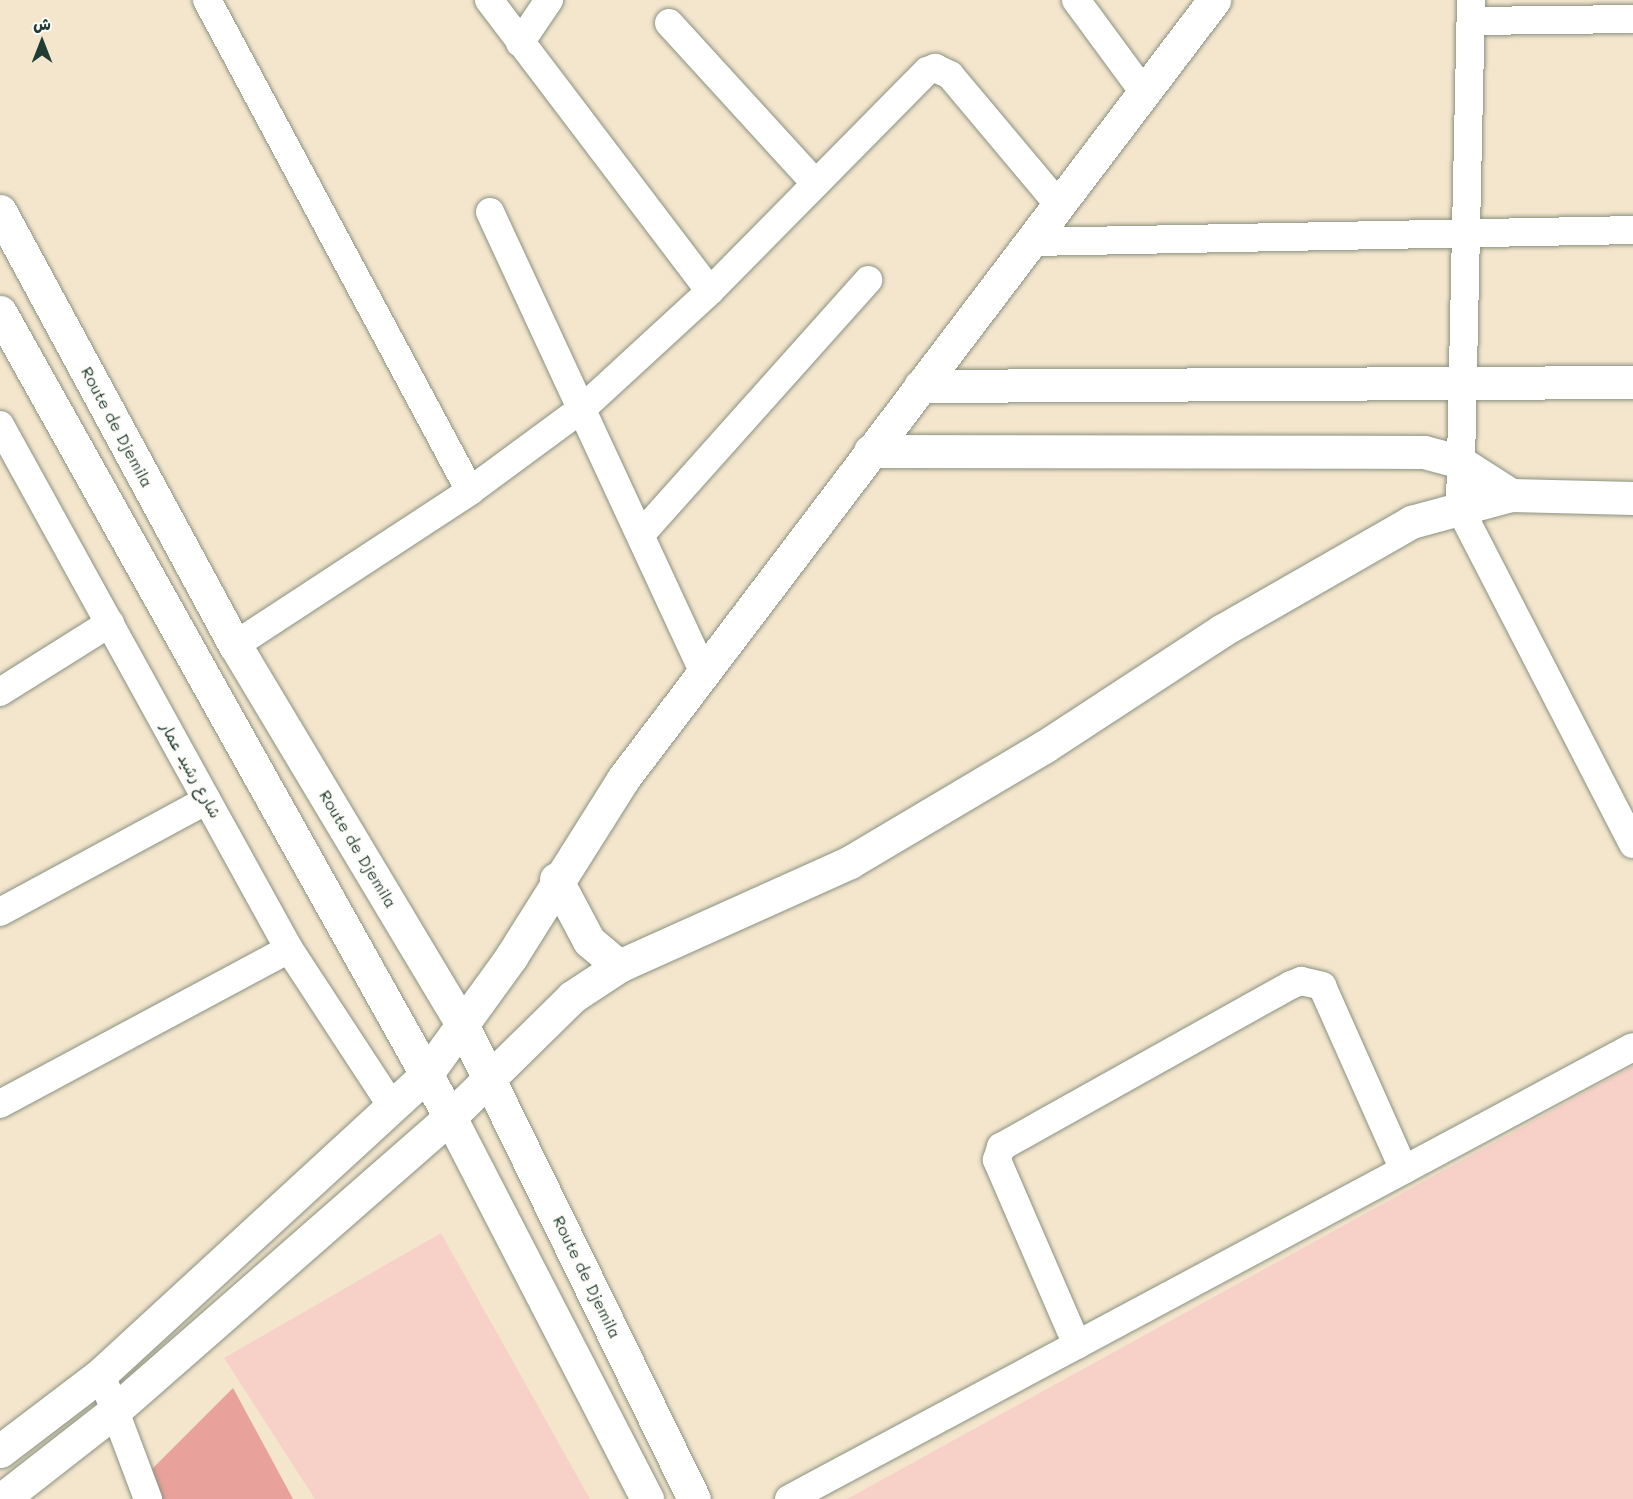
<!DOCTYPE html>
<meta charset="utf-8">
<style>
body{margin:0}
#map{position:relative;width:1633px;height:1499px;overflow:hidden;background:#f4e6cd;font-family:Mali,"Playpen Sans Arabic",sans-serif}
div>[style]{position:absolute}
.built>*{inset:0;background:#f7d1c7}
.building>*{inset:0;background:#e8a19b}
.roads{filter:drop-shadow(0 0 2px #8a9280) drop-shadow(0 0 2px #8a9280)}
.minor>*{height:28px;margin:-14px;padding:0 14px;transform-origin:14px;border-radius:14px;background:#fff}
.tertiary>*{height:33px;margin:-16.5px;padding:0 16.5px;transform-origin:16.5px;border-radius:16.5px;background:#fff}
.primary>*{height:33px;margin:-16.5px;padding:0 16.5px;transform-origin:16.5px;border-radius:16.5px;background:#fff}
span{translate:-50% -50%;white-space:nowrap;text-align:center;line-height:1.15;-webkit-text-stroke:4.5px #fdfcf7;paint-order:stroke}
.street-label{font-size:16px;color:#1f3d34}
.north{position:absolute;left:12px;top:12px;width:60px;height:60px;-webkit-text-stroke:4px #fdfcf7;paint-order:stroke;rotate:0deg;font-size:16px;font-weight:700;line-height:24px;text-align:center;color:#1f3d34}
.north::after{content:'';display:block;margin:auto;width:21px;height:27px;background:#1f3d34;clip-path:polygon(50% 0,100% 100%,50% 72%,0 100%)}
</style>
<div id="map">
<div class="built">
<div style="clip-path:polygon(1633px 1066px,1633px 1499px,847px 1499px)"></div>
<div style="clip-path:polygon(441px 1233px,590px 1499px,315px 1499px,224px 1358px)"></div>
</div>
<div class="building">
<div style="clip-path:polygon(233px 1388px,293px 1499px,157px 1499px,148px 1473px)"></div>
</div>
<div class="roads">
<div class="minor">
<div style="left:207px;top:0;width:557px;rotate:61.82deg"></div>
<div style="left:489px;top:0;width:365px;rotate:52.8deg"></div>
<div style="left:1076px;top:0;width:117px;rotate:53.7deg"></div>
<div style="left:1471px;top:0;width:509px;rotate:91.24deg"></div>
<div style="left:1460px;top:509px;width:377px;rotate:62.7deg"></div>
<div style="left:1471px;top:21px;width:162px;rotate:-0.7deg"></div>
<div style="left:669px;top:23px;width:215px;rotate:47.6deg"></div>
<div style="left:520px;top:43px;width:52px;rotate:-56deg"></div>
<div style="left:490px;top:212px;width:508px;rotate:65.1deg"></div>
<div style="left:1032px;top:242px;width:601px;rotate:-1.14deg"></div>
<div style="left:0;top:425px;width:598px;rotate:61.12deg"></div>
<div style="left:289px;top:949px;width:190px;rotate:56.8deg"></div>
<div style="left:643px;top:532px;width:338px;rotate:-48.2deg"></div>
<div style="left:235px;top:645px;width:281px;rotate:-33.2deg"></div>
<div style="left:470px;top:491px;width:142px;rotate:-36.4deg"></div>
<div style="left:584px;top:407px;width:171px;rotate:-42.6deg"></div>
<div style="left:710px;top:291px;width:309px;rotate:-45.4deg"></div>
<div style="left:927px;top:71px;width:9px;rotate:-21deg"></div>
<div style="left:935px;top:68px;width:17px;rotate:25deg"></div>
<div style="left:950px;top:75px;width:170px;rotate:50deg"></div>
<div style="left:0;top:692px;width:130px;rotate:-32.1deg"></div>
<div style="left:0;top:912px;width:235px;rotate:-28.4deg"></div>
<div style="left:0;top:1104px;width:328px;rotate:-28.2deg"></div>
<div style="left:1077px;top:1345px;width:202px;rotate:-113.4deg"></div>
<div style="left:997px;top:1160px;width:14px;rotate:-73deg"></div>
<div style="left:1001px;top:1147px;width:332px;rotate:-29.2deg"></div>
<div style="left:1291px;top:985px;width:11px;rotate:-22deg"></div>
<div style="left:1301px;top:981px;width:22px;rotate:13deg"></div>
<div style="left:1322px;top:986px;width:201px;rotate:66deg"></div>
<div style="left:101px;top:1374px;width:134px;rotate:69.4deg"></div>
<div style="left:789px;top:1499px;width:957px;rotate:-28.17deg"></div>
</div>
<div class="tertiary">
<div style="left:920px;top:386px;width:713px;rotate:-0.32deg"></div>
<div style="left:870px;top:451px;width:554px;rotate:0.1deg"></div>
<div style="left:1424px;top:452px;width:35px;rotate:15deg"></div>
<div style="left:1458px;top:461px;width:63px;rotate:32.7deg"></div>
<div style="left:556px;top:879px;width:70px;rotate:62deg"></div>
<div style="left:589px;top:941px;width:39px;rotate:40deg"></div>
<div style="left:0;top:1451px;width:127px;rotate:-37.3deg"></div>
<div style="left:101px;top:1374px;width:440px;rotate:-42.6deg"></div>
<div style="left:425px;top:1076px;width:147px;rotate:-54.1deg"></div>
<div style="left:511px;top:957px;width:210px;rotate:-57.8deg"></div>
<div style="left:623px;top:779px;width:978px;rotate:-52.81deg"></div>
<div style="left:2px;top:1499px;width:140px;rotate:-38deg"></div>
<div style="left:112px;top:1413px;width:449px;rotate:-41.2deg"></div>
<div style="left:450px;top:1117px;width:171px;rotate:-44.5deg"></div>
<div style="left:572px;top:997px;width:56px;rotate:-33.4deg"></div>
<div style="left:619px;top:966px;width:253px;rotate:-24.2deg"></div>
<div style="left:850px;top:862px;width:226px;rotate:-30.7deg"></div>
<div style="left:1044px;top:747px;width:212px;rotate:-33.2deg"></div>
<div style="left:1221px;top:631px;width:219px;rotate:-29.8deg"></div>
<div style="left:1411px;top:522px;width:104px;rotate:-15.1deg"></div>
<div style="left:1511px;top:495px;width:122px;rotate:1.4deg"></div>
</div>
<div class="primary">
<div style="left:0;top:211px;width:494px;rotate:61.6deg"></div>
<div style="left:235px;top:645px;width:444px;rotate:59.1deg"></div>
<div style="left:463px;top:1026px;width:526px;rotate:63.97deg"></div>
<div style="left:0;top:312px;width:922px;rotate:60.79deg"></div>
<div style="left:450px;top:1117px;width:430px;rotate:62.7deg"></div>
</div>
</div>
<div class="street-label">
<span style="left:117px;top:427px;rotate:62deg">Route de Djemila</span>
<span style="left:191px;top:770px;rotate:61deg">شارع رشيد عمار</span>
<span style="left:358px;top:849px;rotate:59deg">Route de Djemila</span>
<span style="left:587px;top:1277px;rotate:64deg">Route de Djemila</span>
</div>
<div class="north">ش</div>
</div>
